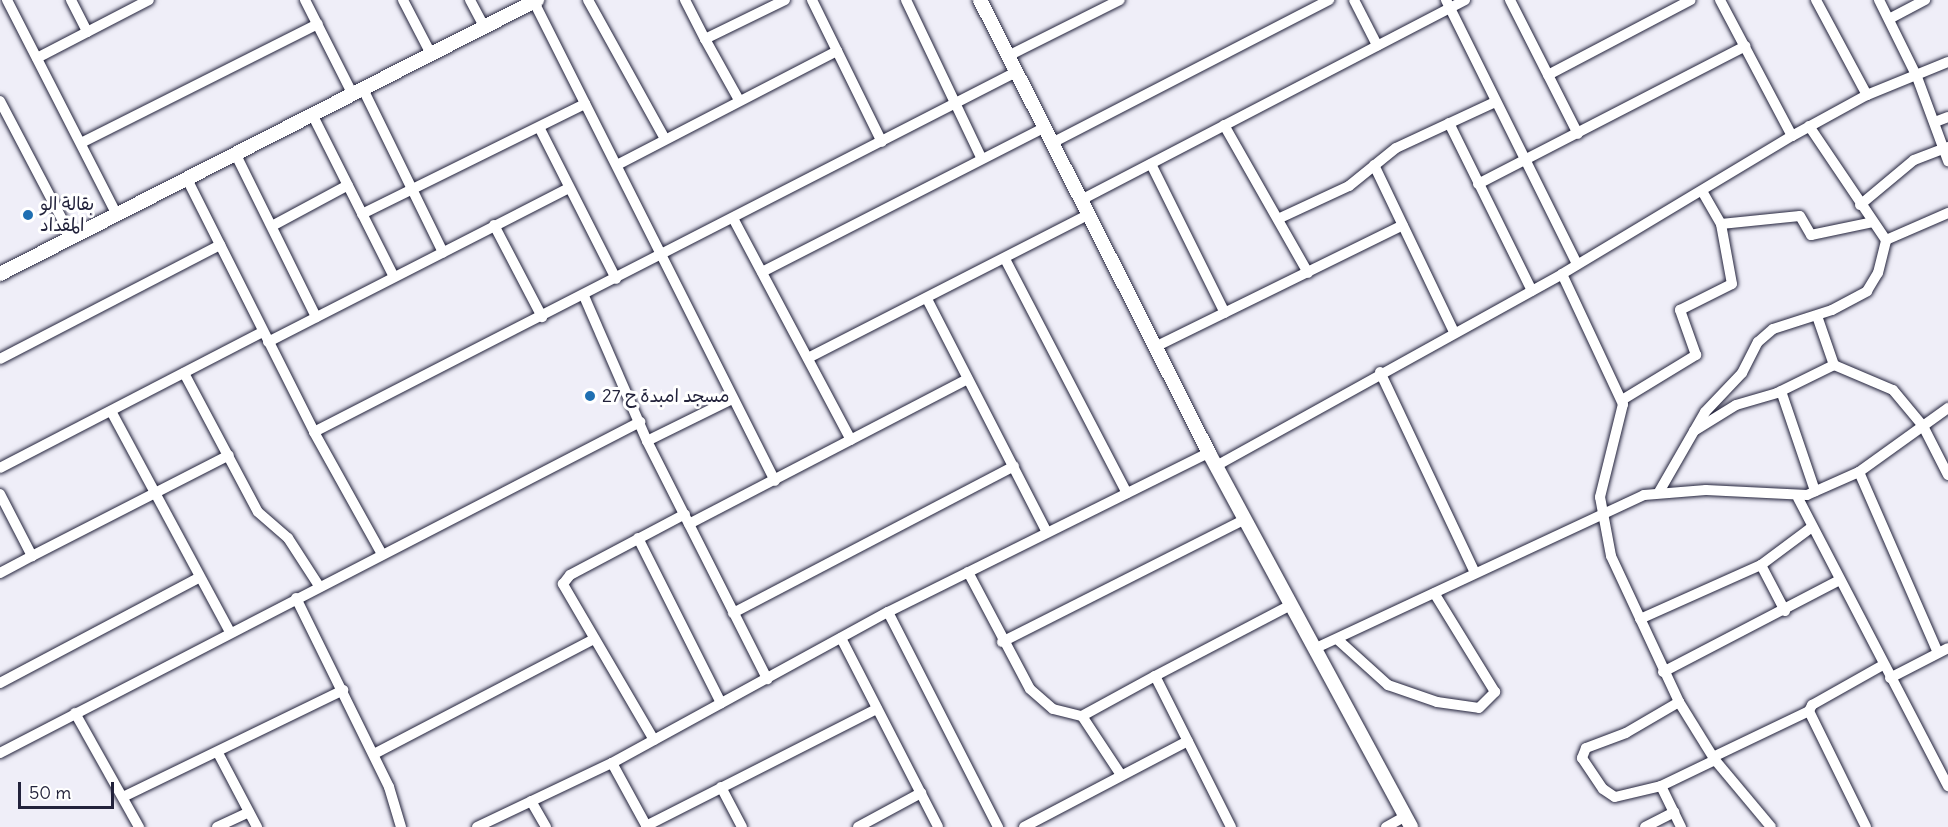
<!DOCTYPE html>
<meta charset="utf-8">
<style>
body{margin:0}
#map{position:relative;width:1948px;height:827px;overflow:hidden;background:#efeef8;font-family:Delius,"Playpen Sans Arabic",sans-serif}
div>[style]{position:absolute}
.roads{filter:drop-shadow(0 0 2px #22223b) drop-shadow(0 0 2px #22223b)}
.minor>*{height:10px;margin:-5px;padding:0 5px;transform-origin:5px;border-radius:5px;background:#fff}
.tertiary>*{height:14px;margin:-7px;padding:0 7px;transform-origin:7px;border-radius:7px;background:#fff}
.dots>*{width:16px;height:16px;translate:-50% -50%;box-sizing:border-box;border:3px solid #fff;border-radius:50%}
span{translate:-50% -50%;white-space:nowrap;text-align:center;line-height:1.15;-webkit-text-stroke:6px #fff;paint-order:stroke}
.poi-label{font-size:18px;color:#22223b}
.left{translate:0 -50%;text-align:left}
.scale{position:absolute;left:18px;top:782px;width:96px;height:27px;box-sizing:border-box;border:3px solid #22223b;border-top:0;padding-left:8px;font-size:18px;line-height:21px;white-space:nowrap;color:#22223b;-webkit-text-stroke:4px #fff;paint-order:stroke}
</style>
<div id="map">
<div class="roads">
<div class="minor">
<div style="left:7px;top:0;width:242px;rotate:62.9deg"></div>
<div style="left:71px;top:0;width:36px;rotate:63deg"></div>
<div style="left:305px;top:0;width:106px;rotate:63.2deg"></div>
<div style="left:403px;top:0;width:61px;rotate:62.6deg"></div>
<div style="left:470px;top:0;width:30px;rotate:62deg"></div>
<div style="left:588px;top:0;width:159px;rotate:61deg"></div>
<div style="left:685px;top:0;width:44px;rotate:62.9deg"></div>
<div style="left:705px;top:39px;width:89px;rotate:-26deg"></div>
<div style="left:812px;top:0;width:158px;rotate:63.8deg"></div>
<div style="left:906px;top:0;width:176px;rotate:64.5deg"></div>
<div style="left:1354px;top:0;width:51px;rotate:62.9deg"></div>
<div style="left:1446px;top:0;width:295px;rotate:63.6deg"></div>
<div style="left:1510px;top:0;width:150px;rotate:63.1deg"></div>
<div style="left:1720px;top:0;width:154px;rotate:62.1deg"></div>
<div style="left:1816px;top:0;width:108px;rotate:61.8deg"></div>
<div style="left:1879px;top:0;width:86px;rotate:63.7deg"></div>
<div style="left:1917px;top:77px;width:90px;rotate:69.7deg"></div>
<div style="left:534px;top:2px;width:536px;rotate:63.29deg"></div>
<div style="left:1889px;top:19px;width:41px;rotate:-27.8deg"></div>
<div style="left:705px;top:39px;width:70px;rotate:60.9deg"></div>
<div style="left:1008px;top:56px;width:125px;rotate:-26.6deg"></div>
<div style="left:37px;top:58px;width:126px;rotate:-27.4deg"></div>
<div style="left:1548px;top:75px;width:161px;rotate:-27.7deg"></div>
<div style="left:363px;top:89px;width:182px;rotate:63.9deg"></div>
<div style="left:0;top:101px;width:155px;rotate:62.3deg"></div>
<div style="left:313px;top:116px;width:180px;rotate:63.3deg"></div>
<div style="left:1935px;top:122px;width:14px;rotate:-21deg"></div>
<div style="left:1449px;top:123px;width:187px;rotate:63.7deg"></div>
<div style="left:1224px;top:125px;width:170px;rotate:60.4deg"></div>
<div style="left:1809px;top:126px;width:138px;rotate:56deg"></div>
<div style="left:1886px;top:240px;width:68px;rotate:-23.5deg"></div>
<div style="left:540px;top:129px;width:168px;rotate:63.1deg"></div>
<div style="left:81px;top:143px;width:265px;rotate:-26.7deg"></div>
<div style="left:1052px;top:143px;width:312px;rotate:-27.3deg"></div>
<div style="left:236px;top:155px;width:181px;rotate:63.7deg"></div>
<div style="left:1151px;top:164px;width:166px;rotate:63.6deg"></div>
<div style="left:617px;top:165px;width:248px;rotate:-27.4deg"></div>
<div style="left:1374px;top:165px;width:185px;rotate:64.4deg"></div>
<div style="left:187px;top:179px;width:283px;rotate:63.3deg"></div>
<div style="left:314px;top:432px;width:140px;rotate:60.9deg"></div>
<div style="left:1478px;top:184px;width:301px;rotate:-27.3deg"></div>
<div style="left:1081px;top:200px;width:433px;rotate:-27.5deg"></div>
<div style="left:1860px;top:205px;width:70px;rotate:-39.8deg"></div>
<div style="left:1914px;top:160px;width:36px;rotate:-21deg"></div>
<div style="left:362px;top:214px;width:249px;rotate:-26.3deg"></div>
<div style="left:1280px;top:218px;width:76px;rotate:-24.9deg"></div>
<div style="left:1349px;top:186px;width:60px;rotate:-39deg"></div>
<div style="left:1396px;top:148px;width:109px;rotate:-24.9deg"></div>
<div style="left:734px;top:220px;width:249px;rotate:62deg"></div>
<div style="left:1721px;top:224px;width:79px;rotate:-5.8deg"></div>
<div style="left:1800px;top:216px;width:22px;rotate:60deg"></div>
<div style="left:1811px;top:235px;width:63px;rotate:-11.8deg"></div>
<div style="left:494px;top:225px;width:104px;rotate:62.4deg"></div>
<div style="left:272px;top:226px;width:86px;rotate:-28.3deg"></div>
<div style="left:1005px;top:259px;width:264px;rotate:62.5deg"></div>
<div style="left:762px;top:272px;width:317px;rotate:-27.1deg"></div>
<div style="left:1562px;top:274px;width:144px;rotate:64.9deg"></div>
<div style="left:1623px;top:404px;width:96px;rotate:103.9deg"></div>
<div style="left:1600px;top:497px;width:60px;rotate:79.4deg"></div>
<div style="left:1611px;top:556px;width:161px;rotate:65deg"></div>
<div style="left:1679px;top:702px;width:68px;rotate:58.2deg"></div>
<div style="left:1715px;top:760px;width:87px;rotate:50.1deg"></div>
<div style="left:584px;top:296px;width:158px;rotate:66.5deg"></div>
<div style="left:647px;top:441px;width:267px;rotate:63.2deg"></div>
<div style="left:927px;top:299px;width:262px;rotate:62.8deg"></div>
<div style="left:1817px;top:316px;width:52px;rotate:70.9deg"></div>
<div style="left:1834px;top:365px;width:64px;rotate:23deg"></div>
<div style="left:1893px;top:390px;width:47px;rotate:50.2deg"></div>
<div style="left:1923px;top:426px;width:55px;rotate:63deg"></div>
<div style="left:268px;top:342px;width:338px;rotate:-27.1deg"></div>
<div style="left:1155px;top:347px;width:276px;rotate:-26.2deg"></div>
<div style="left:808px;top:358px;width:314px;rotate:-27.1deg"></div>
<div style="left:0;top:359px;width:248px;rotate:-27.4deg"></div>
<div style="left:1380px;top:372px;width:222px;rotate:64.7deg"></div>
<div style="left:184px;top:373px;width:157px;rotate:62deg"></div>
<div style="left:258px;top:512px;width:40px;rotate:41deg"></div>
<div style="left:288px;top:538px;width:57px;rotate:57.1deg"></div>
<div style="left:1781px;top:391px;width:106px;rotate:71.2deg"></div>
<div style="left:1622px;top:400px;width:87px;rotate:-31.3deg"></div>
<div style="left:1696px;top:355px;width:48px;rotate:-109.6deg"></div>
<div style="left:1680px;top:310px;width:58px;rotate:-26.6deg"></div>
<div style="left:1732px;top:284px;width:61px;rotate:-100.4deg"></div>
<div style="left:1721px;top:224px;width:38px;rotate:-120deg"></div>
<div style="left:111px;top:411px;width:251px;rotate:61.7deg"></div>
<div style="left:1694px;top:431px;width:49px;rotate:-31.8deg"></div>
<div style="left:1736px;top:405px;width:43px;rotate:-16.3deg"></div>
<div style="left:1777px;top:393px;width:64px;rotate:-26.2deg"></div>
<div style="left:314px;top:432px;width:789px;rotate:-27.15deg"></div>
<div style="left:647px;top:441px;width:95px;rotate:-26.3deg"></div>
<div style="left:1216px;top:466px;width:396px;rotate:-29deg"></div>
<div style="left:1562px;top:274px;width:268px;rotate:-31deg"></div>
<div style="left:1792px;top:136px;width:85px;rotate:-28.7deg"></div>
<div style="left:1867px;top:95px;width:87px;rotate:-22.2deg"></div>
<div style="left:0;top:468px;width:295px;rotate:-27.4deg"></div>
<div style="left:1859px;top:472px;width:197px;rotate:66.4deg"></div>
<div style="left:1659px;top:492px;width:92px;rotate:-60.1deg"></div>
<div style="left:1705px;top:412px;width:54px;rotate:-46.5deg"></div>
<div style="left:1742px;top:373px;width:35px;rotate:-63deg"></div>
<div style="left:1758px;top:342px;width:20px;rotate:-41deg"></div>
<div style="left:1773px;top:329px;width:62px;rotate:-17.9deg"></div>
<div style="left:1832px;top:310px;width:40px;rotate:-28deg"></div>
<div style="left:1867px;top:291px;width:21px;rotate:-59deg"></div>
<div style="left:1878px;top:273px;width:34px;rotate:-76deg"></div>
<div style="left:0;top:494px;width:70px;rotate:62.7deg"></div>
<div style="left:32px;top:556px;width:221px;rotate:-27.1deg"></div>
<div style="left:1798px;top:498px;width:325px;rotate:62.5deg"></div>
<div style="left:689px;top:524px;width:314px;rotate:-27.5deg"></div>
<div style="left:638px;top:538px;width:185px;rotate:63.3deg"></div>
<div style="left:1761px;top:565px;width:64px;rotate:-36.7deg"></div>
<div style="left:968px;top:572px;width:132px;rotate:62.1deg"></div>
<div style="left:1030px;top:689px;width:30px;rotate:41deg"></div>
<div style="left:1053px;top:709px;width:30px;rotate:14deg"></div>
<div style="left:1082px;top:716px;width:83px;rotate:-28.7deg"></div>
<div style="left:0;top:573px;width:36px;rotate:-28deg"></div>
<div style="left:296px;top:598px;width:211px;rotate:63.8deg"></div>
<div style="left:389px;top:787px;width:42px;rotate:73.3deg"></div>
<div style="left:888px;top:612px;width:242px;rotate:62.9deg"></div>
<div style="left:733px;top:613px;width:317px;rotate:-27.6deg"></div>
<div style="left:1640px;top:619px;width:133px;rotate:-24.1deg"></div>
<div style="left:1761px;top:565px;width:52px;rotate:62.4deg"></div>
<div style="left:841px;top:638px;width:212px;rotate:62.8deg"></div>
<div style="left:1337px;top:639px;width:69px;rotate:42deg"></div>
<div style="left:1388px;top:685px;width:52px;rotate:19.1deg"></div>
<div style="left:1437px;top:702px;width:42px;rotate:8.1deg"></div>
<div style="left:1479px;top:708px;width:23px;rotate:-45deg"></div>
<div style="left:1495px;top:692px;width:116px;rotate:-121.6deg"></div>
<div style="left:1002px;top:642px;width:272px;rotate:-26.8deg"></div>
<div style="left:1316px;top:648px;width:362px;rotate:-25deg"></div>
<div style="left:1644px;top:495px;width:62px;rotate:-4.6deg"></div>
<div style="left:1706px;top:490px;width:101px;rotate:2.8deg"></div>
<div style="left:1807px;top:495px;width:57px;rotate:-23.9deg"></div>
<div style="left:1859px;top:472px;width:110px;rotate:-35.7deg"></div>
<div style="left:1663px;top:672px;width:197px;rotate:-27.5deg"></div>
<div style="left:1890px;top:678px;width:65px;rotate:-27.3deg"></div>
<div style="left:0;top:683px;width:226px;rotate:-27.9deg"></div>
<div style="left:1679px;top:702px;width:61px;rotate:149.7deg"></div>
<div style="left:1626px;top:733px;width:43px;rotate:159.4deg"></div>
<div style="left:1586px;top:748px;width:11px;rotate:112deg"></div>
<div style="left:1582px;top:758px;width:37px;rotate:56deg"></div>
<div style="left:1603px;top:789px;width:14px;rotate:34deg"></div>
<div style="left:1615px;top:797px;width:47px;rotate:-13.4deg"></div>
<div style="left:1661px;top:786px;width:60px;rotate:-25.7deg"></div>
<div style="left:75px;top:713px;width:131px;rotate:60.7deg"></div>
<div style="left:1082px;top:716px;width:71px;rotate:56.5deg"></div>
<div style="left:654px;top:740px;width:181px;rotate:-120.3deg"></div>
<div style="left:563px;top:584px;width:11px;rotate:-52deg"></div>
<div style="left:570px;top:575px;width:130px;rotate:-27.9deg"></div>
<div style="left:0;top:753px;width:721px;rotate:-27.35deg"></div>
<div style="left:218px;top:753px;width:84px;rotate:62.2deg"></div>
<div style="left:374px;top:754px;width:248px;rotate:-27.6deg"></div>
<div style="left:1713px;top:757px;width:106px;rotate:-25.6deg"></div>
<div style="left:612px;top:763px;width:73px;rotate:61.3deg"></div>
<div style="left:1661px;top:786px;width:46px;rotate:64deg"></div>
<div style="left:721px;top:787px;width:45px;rotate:62.3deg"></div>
<div style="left:123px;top:797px;width:245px;rotate:-25.9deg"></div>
<div style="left:531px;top:801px;width:30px;rotate:60deg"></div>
<div style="left:646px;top:826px;width:259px;rotate:-26.9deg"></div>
<div style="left:217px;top:827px;width:35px;rotate:-25deg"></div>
<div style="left:477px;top:827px;width:149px;rotate:-25.4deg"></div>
<div style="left:612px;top:763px;width:315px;rotate:-28.7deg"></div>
<div style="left:888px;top:612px;width:358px;rotate:-26.4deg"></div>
<div style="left:858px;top:827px;width:72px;rotate:-28.4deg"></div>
<div style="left:1024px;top:827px;width:185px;rotate:-27.7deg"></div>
<div style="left:1231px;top:827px;width:169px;rotate:-116.7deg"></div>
<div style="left:1155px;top:676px;width:153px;rotate:-27.6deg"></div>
<div style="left:1386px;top:827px;width:23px;rotate:-29deg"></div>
<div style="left:1645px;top:827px;width:33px;rotate:-27deg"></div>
<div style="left:1866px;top:827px;width:129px;rotate:-116.2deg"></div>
<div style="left:1809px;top:711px;width:7px;rotate:-63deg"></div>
<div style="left:1812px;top:705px;width:81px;rotate:-29.4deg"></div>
</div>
<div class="tertiary">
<div style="left:980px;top:0;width:508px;rotate:63.18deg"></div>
<div style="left:1209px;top:453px;width:425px;rotate:61.6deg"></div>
<div style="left:0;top:274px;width:603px;rotate:-27.03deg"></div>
</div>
</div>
<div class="dots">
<div style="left:28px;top:215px;background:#1f6fb2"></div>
<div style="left:590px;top:396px;background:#1f6fb2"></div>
</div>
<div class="poi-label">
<span class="left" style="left:40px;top:215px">بقالة الو<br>المقداد</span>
<span class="left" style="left:602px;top:396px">مسجد امبدة ح 27</span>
</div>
<div class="scale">50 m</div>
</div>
